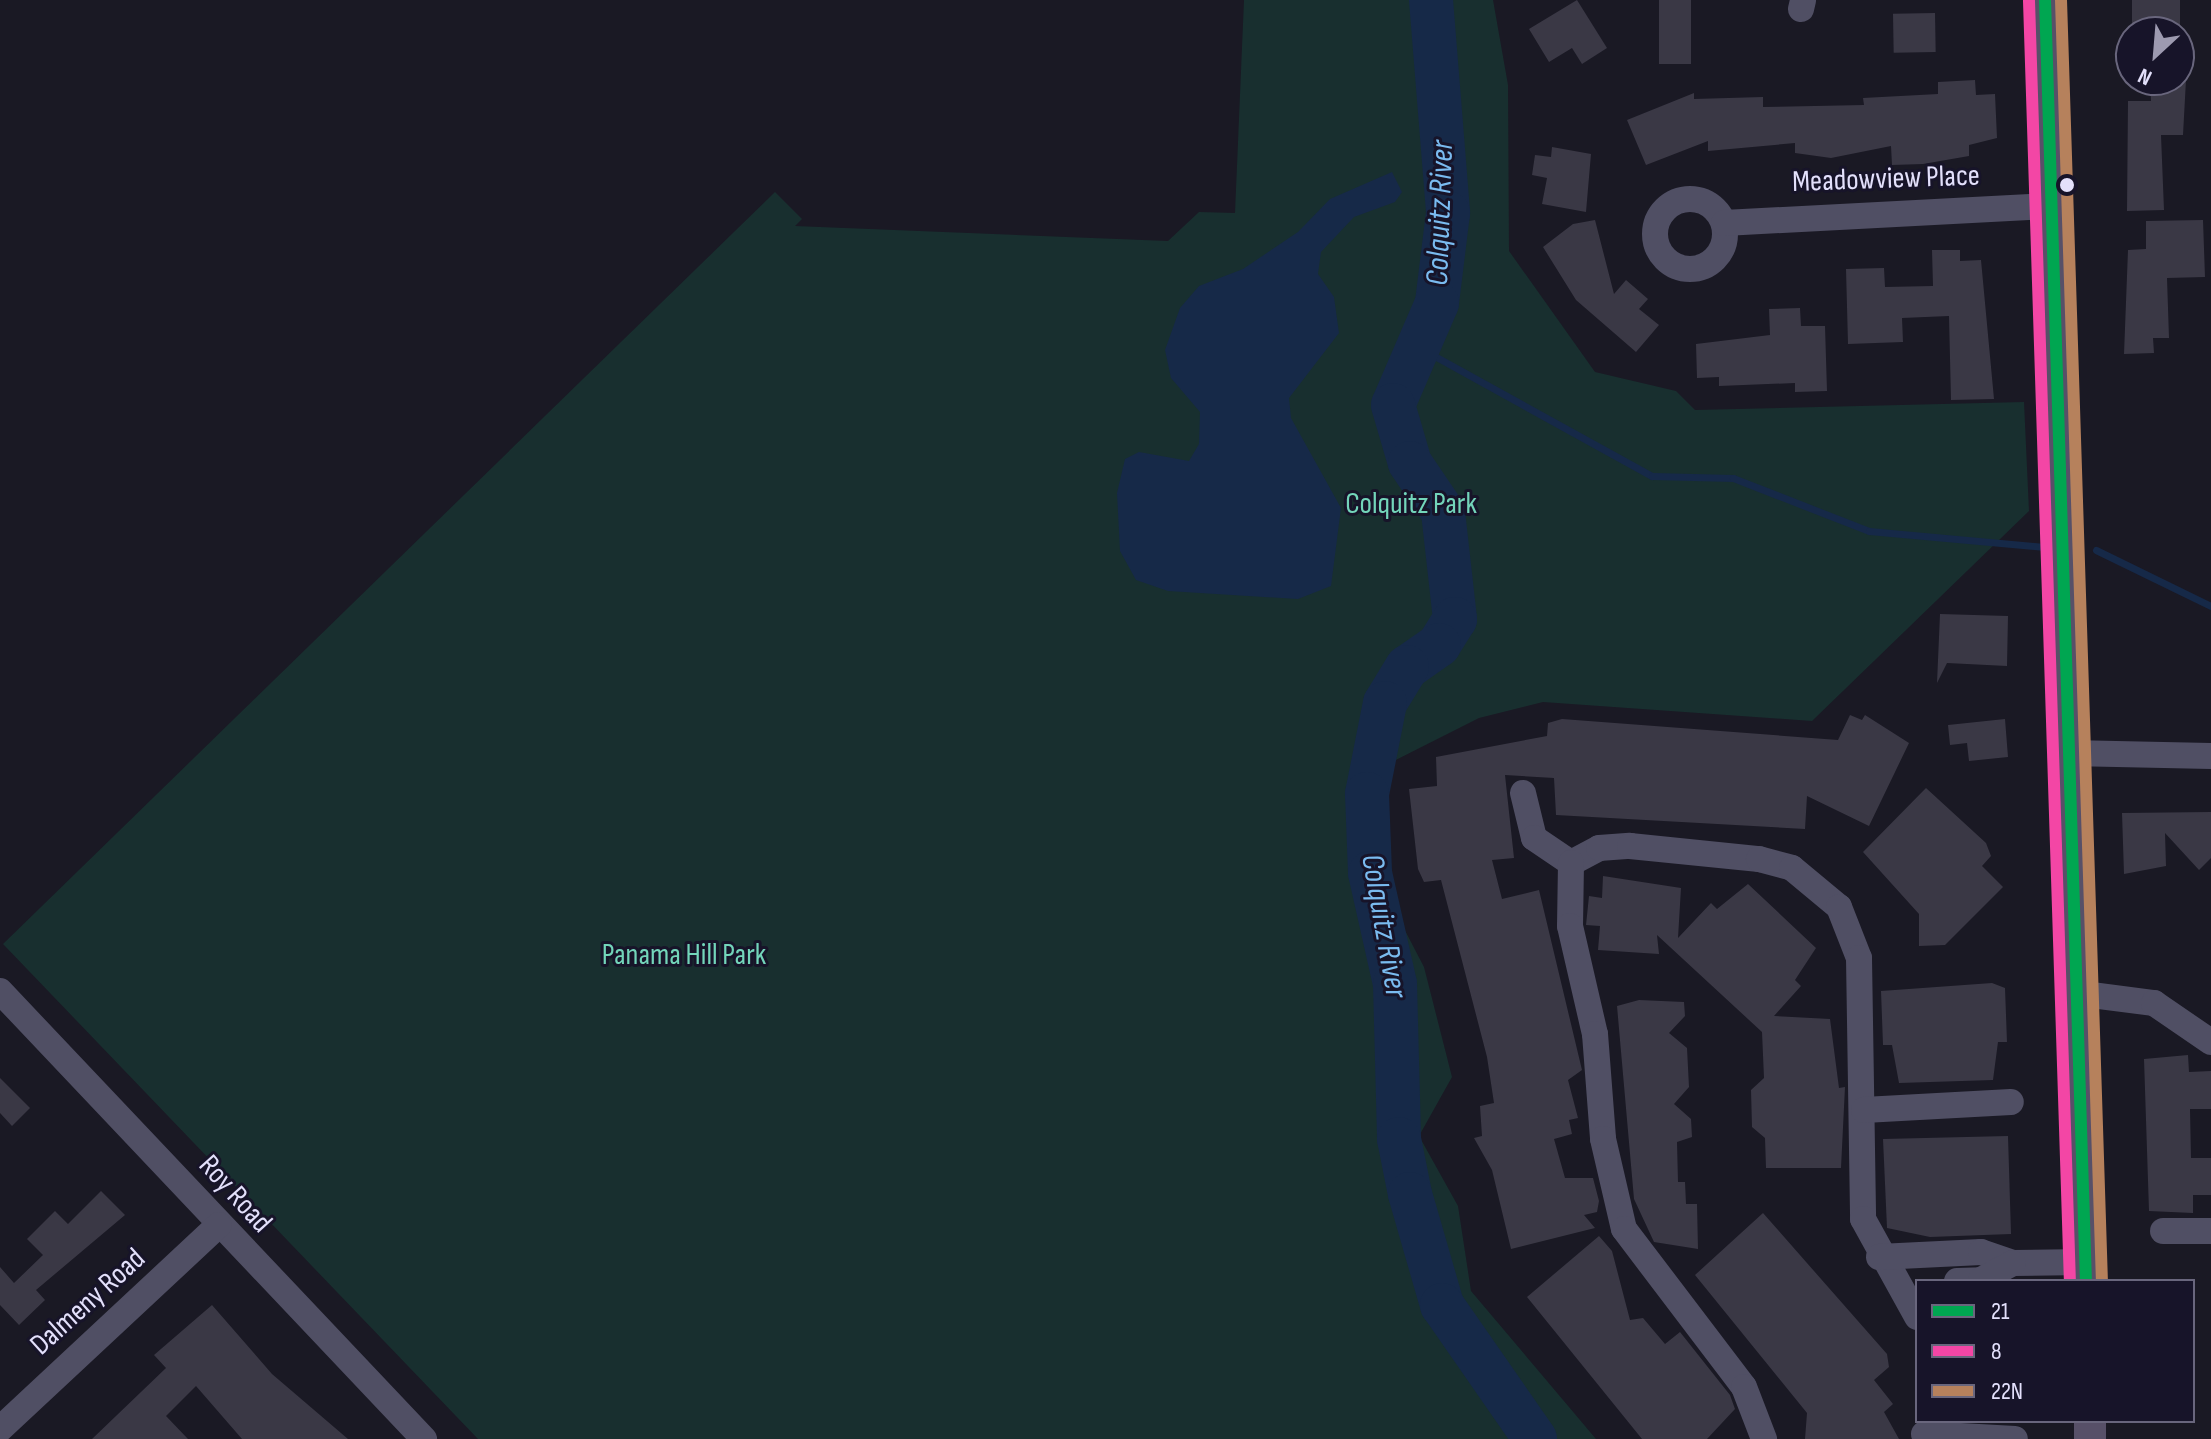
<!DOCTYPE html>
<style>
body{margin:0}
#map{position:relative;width:2211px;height:1439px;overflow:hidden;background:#1a1924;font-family:"Sofia Sans Condensed",sans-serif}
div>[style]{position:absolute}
.green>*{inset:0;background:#182f2f}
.water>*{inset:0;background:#162948}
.stream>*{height:7px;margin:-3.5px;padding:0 3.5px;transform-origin:3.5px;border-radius:3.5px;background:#162948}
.river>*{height:44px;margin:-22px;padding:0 22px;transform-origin:22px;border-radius:22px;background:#162948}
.building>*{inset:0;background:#3a3845;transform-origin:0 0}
.minor>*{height:26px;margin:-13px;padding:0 13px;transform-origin:13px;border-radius:13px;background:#504f64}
.minor>.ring{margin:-13px;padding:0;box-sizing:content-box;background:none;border:26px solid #504f64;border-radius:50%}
.major>*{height:32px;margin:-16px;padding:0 16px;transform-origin:16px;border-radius:16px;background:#575068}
.bus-1>*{height:12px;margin:-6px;padding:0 6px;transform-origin:6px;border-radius:6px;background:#00a651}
.bus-2>*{height:12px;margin:-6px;padding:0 6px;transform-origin:6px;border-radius:6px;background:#f346a5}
.bus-3>*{height:12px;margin:-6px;padding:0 6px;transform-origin:6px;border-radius:6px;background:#b6815c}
.dots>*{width:22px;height:22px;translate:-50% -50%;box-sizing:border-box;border:4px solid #171429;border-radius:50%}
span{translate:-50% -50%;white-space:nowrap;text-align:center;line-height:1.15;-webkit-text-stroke:6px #171429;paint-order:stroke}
.street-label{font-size:30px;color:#e3e0fb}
.park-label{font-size:30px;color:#73d5ba}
.water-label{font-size:32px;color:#7abbf0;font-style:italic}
.legend{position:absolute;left:1915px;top:1279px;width:280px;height:144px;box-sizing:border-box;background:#171429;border:2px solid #69667d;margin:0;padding:10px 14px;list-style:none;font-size:24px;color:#e3e0fb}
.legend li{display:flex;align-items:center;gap:16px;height:40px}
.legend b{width:40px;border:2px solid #69667d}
.north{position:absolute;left:2115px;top:16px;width:80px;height:80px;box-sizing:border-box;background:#171429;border:2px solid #69667d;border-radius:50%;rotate:206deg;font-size:22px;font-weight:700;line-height:32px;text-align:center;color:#e3e0fb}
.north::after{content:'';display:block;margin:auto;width:28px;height:36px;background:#9d9ab0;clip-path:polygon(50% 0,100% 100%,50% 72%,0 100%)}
</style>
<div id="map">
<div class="green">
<div style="clip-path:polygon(1244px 0,1493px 0,1508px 85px,1509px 251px,1595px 372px,1676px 391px,1695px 410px,2024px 402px,2029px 511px,1812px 721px,1543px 702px,1479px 718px,1374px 771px,1386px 894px,1424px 967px,1452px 1077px,1419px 1136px,1458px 1206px,1471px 1291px,1596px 1439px,478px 1439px,3px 944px,775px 192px,802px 219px,795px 226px,1168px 241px,1199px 212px,1235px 213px)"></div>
</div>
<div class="water">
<div style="clip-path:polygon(1392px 172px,1402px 192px,1395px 202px,1354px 217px,1321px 252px,1318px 274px,1334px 297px,1339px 333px,1289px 398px,1291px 418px,1341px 508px,1331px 586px,1298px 599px,1168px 591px,1136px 580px,1120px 551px,1117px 493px,1125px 459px,1139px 452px,1189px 461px,1199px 444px,1200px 412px,1171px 378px,1165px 350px,1180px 308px,1199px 286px,1243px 269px,1298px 232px,1330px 199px)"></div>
</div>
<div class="stream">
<div style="left:1420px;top:348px;width:265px;rotate:28.9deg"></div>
<div style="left:1652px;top:476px;width:81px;rotate:1.4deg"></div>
<div style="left:1733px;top:478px;width:146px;rotate:21.3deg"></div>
<div style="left:1869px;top:531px;width:176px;rotate:5.2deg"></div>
<div style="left:2096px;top:550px;width:128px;rotate:26deg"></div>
</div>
<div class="river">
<div style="left:1431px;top:0;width:214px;rotate:85.4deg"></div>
<div style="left:1448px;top:213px;width:91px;rotate:97deg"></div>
<div style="left:1437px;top:303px;width:111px;rotate:113.3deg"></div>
<div style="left:1393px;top:405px;width:60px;rotate:73.7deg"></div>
<div style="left:1410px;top:463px;width:59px;rotate:56deg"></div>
<div style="left:1443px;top:512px;width:108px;rotate:83.6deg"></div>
<div style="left:1455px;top:619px;width:31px;rotate:122deg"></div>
<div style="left:1439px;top:645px;width:39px;rotate:145deg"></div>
<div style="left:1407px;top:667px;width:42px;rotate:121.4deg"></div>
<div style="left:1385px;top:703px;width:93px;rotate:101.2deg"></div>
<div style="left:1367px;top:794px;width:79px;rotate:87.8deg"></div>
<div style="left:1370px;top:873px;width:114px;rotate:77.3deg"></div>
<div style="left:1395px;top:984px;width:155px;rotate:88.5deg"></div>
<div style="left:1399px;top:1139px;width:56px;rotate:78.7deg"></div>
<div style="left:1410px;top:1194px;width:116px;rotate:73.9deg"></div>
<div style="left:1442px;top:1305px;width:163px;rotate:55.2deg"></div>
</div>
<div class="building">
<div style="clip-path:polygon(1577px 0,1607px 48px,1582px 64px,1572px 48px,1549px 62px,1529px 29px)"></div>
<div style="left:1659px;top:0;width:32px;height:64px"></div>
<div style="left:2132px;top:0;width:48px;height:32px"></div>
<div style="left:1935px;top:13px;width:39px;height:42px;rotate:89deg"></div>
<div style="clip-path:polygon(1975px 80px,1976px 95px,1995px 94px,1997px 138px,1969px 145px,1969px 156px,1923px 164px,1892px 165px,1891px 146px,1831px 158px,1795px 153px,1795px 143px,1708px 151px,1708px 141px,1646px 165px,1627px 120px,1694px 93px,1694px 99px,1763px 97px,1763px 107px,1864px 105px,1863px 98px,1938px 94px,1938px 82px)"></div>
<div style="clip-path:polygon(2150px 80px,2186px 80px,2183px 135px,2161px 135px,2164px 210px,2127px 211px,2128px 101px,2151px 101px)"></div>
<div style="clip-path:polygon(1552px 147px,1591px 154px,1586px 212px,1542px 204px,1547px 178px,1532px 175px,1535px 155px,1551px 157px)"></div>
<div style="clip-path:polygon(1595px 220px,1614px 294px,1626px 280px,1648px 299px,1639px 309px,1659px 325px,1636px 352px,1576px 300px,1543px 247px,1573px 224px)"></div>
<div style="clip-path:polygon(2203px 220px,2205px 277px,2167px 278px,2169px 338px,2153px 338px,2154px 353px,2124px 354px,2128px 250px,2146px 249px,2146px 221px)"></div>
<div style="clip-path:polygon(1932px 250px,1960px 250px,1960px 261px,1981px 260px,1994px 399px,1951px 400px,1949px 316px,1902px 318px,1903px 342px,1848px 344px,1846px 269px,1884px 268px,1885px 287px,1933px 286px)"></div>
<div style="clip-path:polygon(1800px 308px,1801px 326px,1825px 326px,1827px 391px,1795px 392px,1795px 383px,1719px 386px,1719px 377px,1697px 378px,1696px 344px,1770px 335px,1769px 309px)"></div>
<div style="clip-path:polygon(1940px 614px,2008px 616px,2007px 666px,1947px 663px,1937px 683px)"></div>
<div style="clip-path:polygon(1850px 715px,1862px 720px,1865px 715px,1909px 743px,1869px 826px,1807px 796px,1805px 829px,1556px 815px,1554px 778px,1505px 775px,1514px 858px,1492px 860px,1502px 899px,1539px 890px,1582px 1070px,1568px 1080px,1578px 1118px,1569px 1120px,1572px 1134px,1554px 1139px,1565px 1178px,1593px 1178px,1599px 1201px,1597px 1212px,1584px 1215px,1595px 1228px,1511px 1249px,1492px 1170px,1474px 1138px,1482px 1136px,1480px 1106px,1494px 1103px,1487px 1057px,1441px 880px,1424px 882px,1418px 869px,1409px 789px,1437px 786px,1436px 757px,1547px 736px,1548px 723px,1562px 719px,1838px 740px)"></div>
<div style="clip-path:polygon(2005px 719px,2008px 757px,1969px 761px,1967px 743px,1950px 745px,1948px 725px)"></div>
<div style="clip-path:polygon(1926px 788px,1986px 843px,1991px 856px,1982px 866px,2003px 887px,1945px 945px,1919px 946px,1919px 914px,1863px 852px)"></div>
<div style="clip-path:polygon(2211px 812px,2211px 858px,2199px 870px,2165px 833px,2166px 866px,2124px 874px,2122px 813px)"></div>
<div style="clip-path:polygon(1603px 876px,1681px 888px,1678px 938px,1711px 903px,1717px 909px,1748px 884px,1816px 948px,1795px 980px,1801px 986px,1774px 1016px,1830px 1019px,1839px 1088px,1845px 1087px,1841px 1168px,1766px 1168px,1765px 1138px,1752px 1127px,1751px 1090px,1764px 1078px,1762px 1032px,1657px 935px,1659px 954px,1598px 950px,1600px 926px,1586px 925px,1589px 896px,1602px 898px)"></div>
<div style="clip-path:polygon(1992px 983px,2005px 988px,2007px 1042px,1998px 1042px,1993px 1080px,1899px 1083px,1892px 1045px,1883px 1045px,1881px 991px)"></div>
<div style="clip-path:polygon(1639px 1000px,1684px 1002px,1685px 1016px,1669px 1033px,1687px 1048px,1689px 1087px,1674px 1104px,1691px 1119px,1692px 1137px,1677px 1142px,1678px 1182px,1685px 1182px,1686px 1204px,1697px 1204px,1698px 1249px,1654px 1242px,1634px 1199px,1617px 1006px)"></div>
<div style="clip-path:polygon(2188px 1055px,2189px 1072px,2211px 1071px,2211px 1109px,2190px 1109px,2191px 1158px,2211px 1158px,2211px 1195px,2193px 1195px,2193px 1213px,2149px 1211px,2144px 1059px)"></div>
<div style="clip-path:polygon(0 1078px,30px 1108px,12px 1126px,0 1113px)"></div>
<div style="clip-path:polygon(2008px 1136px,2011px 1234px,1930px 1237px,1887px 1228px,1883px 1139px)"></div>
<div style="clip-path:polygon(101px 1191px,125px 1215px,36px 1290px,45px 1300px,19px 1325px,0 1305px,0 1267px,14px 1283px,43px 1255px,27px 1239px,55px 1211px,68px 1224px)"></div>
<div style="clip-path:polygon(1763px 1213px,1887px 1354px,1889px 1367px,1874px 1380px,1893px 1404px,1884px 1412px,1899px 1439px,1805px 1439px,1807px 1413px,1695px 1275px)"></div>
<div style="clip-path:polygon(1599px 1236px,1612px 1251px,1630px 1320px,1643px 1318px,1665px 1344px,1680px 1332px,1730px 1395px,1735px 1409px,1707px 1439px,1642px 1439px,1527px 1297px)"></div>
<div style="clip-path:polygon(212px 1305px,272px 1374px,348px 1439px,242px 1439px,196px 1386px,166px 1416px,188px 1439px,92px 1439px,166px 1368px,154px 1355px)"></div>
</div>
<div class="minor">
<div style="left:1801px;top:9px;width:9px;rotate:-77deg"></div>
<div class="ring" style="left:1655px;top:199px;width:44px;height:44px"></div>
<div style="left:1724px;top:223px;width:327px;rotate:-3deg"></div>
<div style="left:2069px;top:753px;width:142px;rotate:1.2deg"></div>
<div style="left:1523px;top:793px;width:46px;rotate:76.3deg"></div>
<div style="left:1534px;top:838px;width:45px;rotate:34deg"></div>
<div style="left:1571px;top:863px;width:32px;rotate:-28deg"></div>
<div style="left:1599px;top:848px;width:31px;rotate:-4deg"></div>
<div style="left:1630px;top:846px;width:130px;rotate:5.8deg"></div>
<div style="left:1759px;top:859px;width:34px;rotate:15deg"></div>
<div style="left:1792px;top:868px;width:61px;rotate:39.7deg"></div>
<div style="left:1839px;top:907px;width:55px;rotate:68.6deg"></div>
<div style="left:1859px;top:958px;width:261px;rotate:89.1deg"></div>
<div style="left:1863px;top:1219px;width:112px;rotate:61.1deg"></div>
<div style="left:1571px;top:863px;width:63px;rotate:90.9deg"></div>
<div style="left:1570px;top:926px;width:111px;rotate:77deg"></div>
<div style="left:1595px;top:1034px;width:105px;rotate:85.6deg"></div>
<div style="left:1603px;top:1139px;width:92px;rotate:76.9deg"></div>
<div style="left:1624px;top:1229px;width:198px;rotate:52.8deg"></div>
<div style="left:1744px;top:1387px;width:56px;rotate:69deg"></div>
<div style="left:0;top:991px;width:617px;rotate:46.58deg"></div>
<div style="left:2076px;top:993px;width:79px;rotate:7.3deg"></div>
<div style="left:2154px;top:1003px;width:69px;rotate:34.4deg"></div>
<div style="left:1864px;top:1110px;width:147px;rotate:-3.1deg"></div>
<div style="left:2163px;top:1231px;width:48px"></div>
<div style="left:1879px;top:1257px;width:102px;rotate:-2.8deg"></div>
<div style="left:1981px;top:1252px;width:34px;rotate:19deg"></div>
<div style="left:2013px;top:1263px;width:72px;rotate:-0.8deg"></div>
<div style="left:1957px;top:1281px;width:24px;rotate:-2deg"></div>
<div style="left:1981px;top:1280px;width:36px;rotate:-28deg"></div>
<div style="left:0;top:1429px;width:299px;rotate:-43deg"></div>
<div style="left:1924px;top:1434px;width:91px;rotate:3.1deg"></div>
</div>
<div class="major">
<div style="left:2045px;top:0;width:1282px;rotate:88.17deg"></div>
<div style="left:2090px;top:1421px;width:18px;rotate:90deg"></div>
</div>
<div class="bus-1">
<div style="left:2045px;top:0;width:1282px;rotate:88.17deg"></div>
</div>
<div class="bus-2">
<div style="left:2029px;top:1px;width:1281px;rotate:88.17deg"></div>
</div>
<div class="bus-3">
<div style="left:2061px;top:0;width:1281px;rotate:88.17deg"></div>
</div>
<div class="dots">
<div style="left:2067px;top:185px;background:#e3e0fb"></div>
</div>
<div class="street-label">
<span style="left:1886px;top:179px;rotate:-2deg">Meadowview Place</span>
<span style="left:235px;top:1194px;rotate:48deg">Roy Road</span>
<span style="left:88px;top:1302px;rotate:-42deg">Dalmeny Road</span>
</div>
<div class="park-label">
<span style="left:1411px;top:504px">Colquitz Park</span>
<span style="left:684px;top:955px">Panama Hill Park</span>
</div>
<div class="water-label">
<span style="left:1441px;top:213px;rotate:-88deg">Colquitz River</span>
<span style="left:1383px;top:926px;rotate:80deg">Colquitz River</span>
</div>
<ul class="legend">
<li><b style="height:10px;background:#00a651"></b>21</li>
<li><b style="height:10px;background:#f346a5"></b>8</li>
<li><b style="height:10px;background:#b6815c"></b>22N</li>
</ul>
<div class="north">N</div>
</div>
